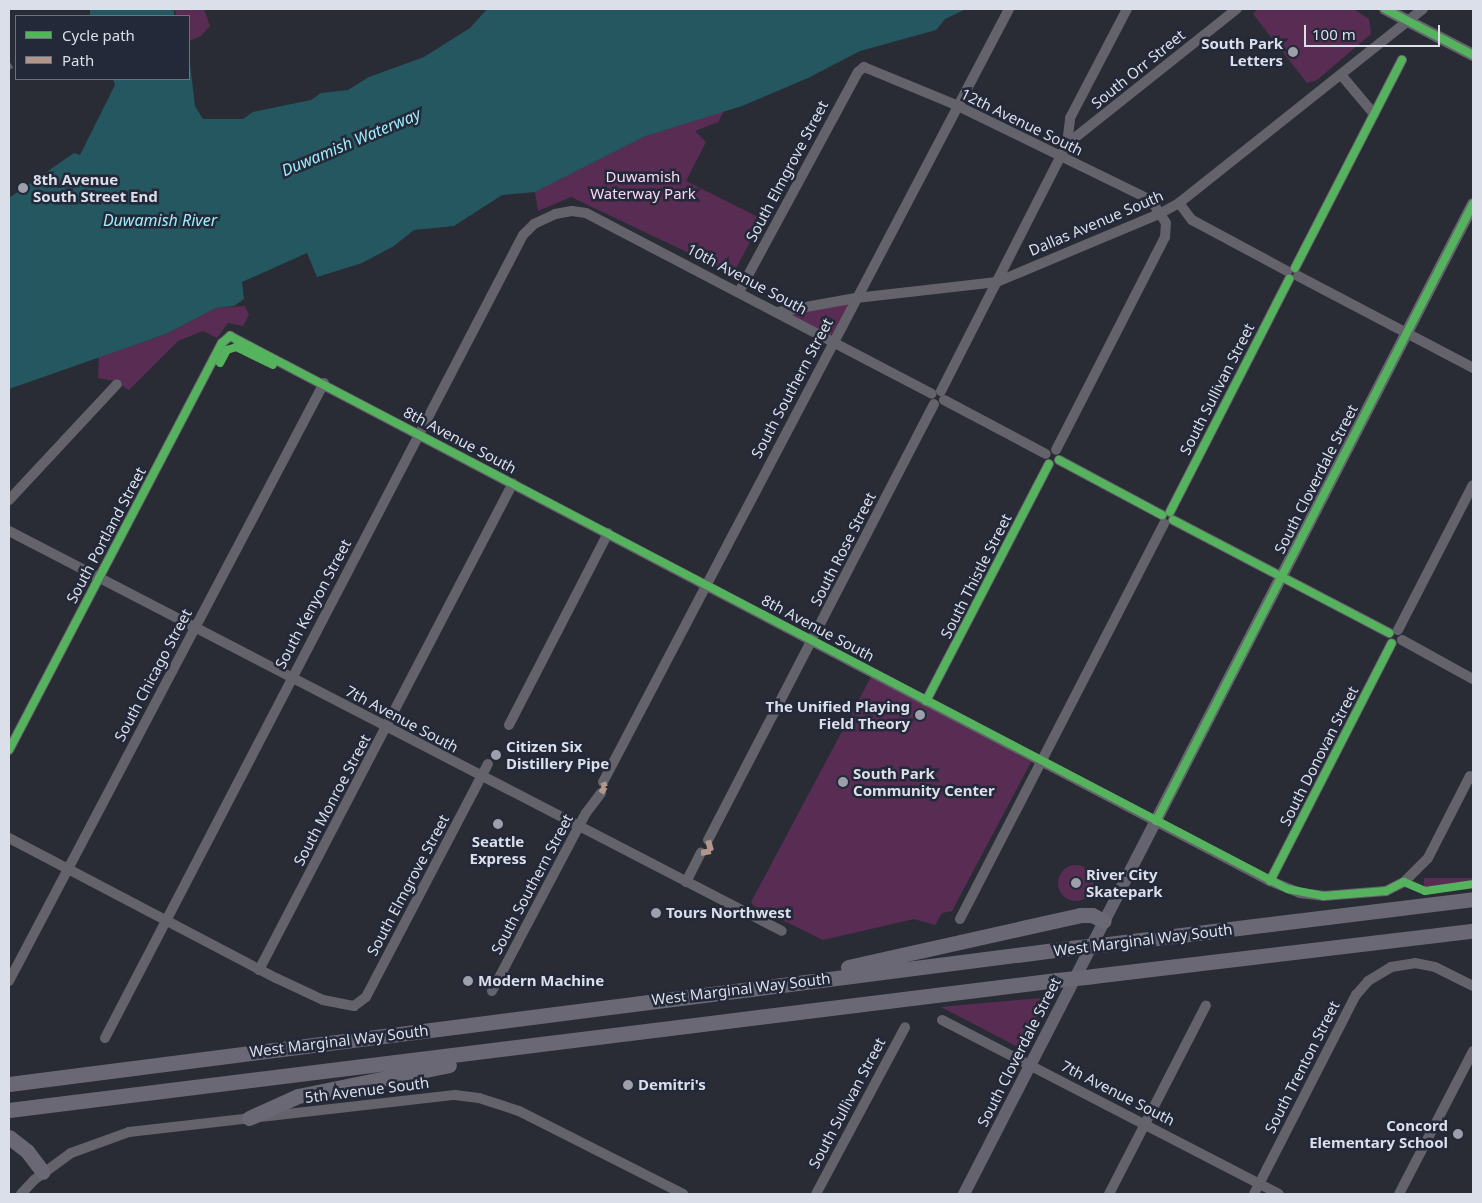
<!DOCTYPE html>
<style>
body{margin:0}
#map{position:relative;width:1482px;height:1203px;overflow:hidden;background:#292c35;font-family:"Noto Sans",sans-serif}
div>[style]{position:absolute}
.green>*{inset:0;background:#592d53;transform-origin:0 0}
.round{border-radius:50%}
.water>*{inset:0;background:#245760;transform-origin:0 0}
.minor>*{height:10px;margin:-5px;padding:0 5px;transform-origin:5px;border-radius:5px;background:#64626b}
.major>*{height:12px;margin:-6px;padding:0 6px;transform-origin:6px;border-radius:6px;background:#65636f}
.highway>*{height:15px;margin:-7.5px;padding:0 7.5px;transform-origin:7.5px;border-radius:7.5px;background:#6b6876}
.rail>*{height:2.5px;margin-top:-1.25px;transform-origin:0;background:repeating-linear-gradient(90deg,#60626a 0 10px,transparent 0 15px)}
.highway-bridge>*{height:15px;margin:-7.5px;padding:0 7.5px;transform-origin:7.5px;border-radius:7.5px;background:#6b6876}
.quiet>*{height:6px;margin-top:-3px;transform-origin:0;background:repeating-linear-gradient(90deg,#b2968c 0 12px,transparent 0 18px)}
.cycleway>*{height:8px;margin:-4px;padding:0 4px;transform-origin:4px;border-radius:4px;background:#56b35d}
.dots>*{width:14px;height:14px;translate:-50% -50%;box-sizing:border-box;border:2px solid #24293a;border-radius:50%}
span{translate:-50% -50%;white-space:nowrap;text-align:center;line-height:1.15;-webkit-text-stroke:5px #24293a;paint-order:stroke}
.poi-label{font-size:15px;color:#dbdfea;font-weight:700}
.right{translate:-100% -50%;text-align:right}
.left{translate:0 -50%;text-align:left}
.street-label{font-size:15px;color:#dbdfea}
.park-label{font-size:15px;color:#fad7f2}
.water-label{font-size:16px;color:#9fedfa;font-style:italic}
.frame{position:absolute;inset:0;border:10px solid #dbdfea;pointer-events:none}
.legend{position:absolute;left:15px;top:15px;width:175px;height:65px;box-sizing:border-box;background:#24293a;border:1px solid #6d7280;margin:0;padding:6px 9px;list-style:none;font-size:15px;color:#dbdfea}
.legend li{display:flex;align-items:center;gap:10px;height:25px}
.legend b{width:25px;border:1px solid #6d7280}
.scale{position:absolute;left:1304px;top:25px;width:136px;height:22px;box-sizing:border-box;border:2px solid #dbdfea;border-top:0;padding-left:6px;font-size:15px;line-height:18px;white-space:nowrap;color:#dbdfea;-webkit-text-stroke:4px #24293a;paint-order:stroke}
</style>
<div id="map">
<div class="green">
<div style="clip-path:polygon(174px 9px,204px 9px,210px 26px,201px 36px,189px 41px,189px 16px,177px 16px)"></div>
<div style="clip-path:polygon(1257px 9px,1353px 9px,1369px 19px,1371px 34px,1317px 80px,1307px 83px,1253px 14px)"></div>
<div style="clip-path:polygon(724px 111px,718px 122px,695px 131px,706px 142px,686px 181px,762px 219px,733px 274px,571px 197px,538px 211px,535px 192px,646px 136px)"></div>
<div style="clip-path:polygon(856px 298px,833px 342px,784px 315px)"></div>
<div style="clip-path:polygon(245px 306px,249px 315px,243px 326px,228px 323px,217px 338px,203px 331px,178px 341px,129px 390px,114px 381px,98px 378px,99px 357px,164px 335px,216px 308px)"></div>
<div style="clip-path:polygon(871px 677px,1031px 762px,952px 911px,942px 913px,935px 925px,914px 919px,823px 940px,754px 906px,751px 902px)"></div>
<div class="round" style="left:1058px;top:865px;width:36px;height:36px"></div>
<div style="left:1473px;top:878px;width:10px;height:49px;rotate:90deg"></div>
<div style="clip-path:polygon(1051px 997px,1024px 1050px,941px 1007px)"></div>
</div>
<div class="water">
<div style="left:90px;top:9px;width:84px;height:8px"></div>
<div style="clip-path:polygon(487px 9px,966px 9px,945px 19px,936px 30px,860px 51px,808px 78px,742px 106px,646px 136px,535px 192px,502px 195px,454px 226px,414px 230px,394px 246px,362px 263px,317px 277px,307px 253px,242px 282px,244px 299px,234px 306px,216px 308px,166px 334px,9px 389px,9px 198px,74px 153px,80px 155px,115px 85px,113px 79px,189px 79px,189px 55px,195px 106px,203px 119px,243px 119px,253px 112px,311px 100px,321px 93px,348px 90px,369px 77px,424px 57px,470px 28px)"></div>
</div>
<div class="minor">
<div style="left:1342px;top:76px;width:50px;rotate:49.9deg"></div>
<div style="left:1067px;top:144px;width:26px;rotate:-83deg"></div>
<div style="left:1070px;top:118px;width:123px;rotate:-62.4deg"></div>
<div style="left:1179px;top:203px;width:21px;rotate:53deg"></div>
<div style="left:1192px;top:220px;width:108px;rotate:28.2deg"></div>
<div style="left:1295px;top:268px;width:234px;rotate:-62.8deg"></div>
<div style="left:1298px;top:276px;width:198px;rotate:27.7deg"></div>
<div style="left:739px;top:292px;width:250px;rotate:-61.6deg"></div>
<div style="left:858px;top:72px;width:8px;rotate:-40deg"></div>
<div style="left:864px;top:67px;width:100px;rotate:22.4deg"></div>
<div style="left:956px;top:105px;width:217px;rotate:26deg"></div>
<div style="left:1151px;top:200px;width:27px;rotate:57deg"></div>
<div style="left:1166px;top:223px;width:14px;rotate:94deg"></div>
<div style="left:1165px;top:237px;width:239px;rotate:117.1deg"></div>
<div style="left:778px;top:312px;width:79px;rotate:-10.2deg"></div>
<div style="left:856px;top:298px;width:142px;rotate:-6.5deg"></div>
<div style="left:997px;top:282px;width:178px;rotate:-22.8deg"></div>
<div style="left:1161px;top:213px;width:21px;rotate:-29deg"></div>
<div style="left:1179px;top:203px;width:312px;rotate:-38.5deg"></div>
<div style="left:941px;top:391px;width:277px;rotate:-63deg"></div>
<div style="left:1067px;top:144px;width:217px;rotate:-38.5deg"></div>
<div style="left:944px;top:400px;width:115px;rotate:27.9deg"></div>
<div style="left:1059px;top:460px;width:117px;rotate:28.1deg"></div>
<div style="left:9px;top:500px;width:158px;rotate:-47deg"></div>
<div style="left:1170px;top:512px;width:262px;rotate:-62.9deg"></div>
<div style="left:1173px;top:520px;width:244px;rotate:27.6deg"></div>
<div style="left:9px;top:531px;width:870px;rotate:27.36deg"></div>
<div style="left:1398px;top:630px;width:163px;rotate:-62.7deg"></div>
<div style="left:1402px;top:640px;width:81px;rotate:28.8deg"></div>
<div style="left:926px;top:701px;width:267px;rotate:-62.6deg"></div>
<div style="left:509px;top:725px;width:216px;rotate:-62.7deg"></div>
<div style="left:9px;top:750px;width:459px;rotate:-62.4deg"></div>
<div style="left:222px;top:343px;width:11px;rotate:-41deg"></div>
<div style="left:230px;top:336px;width:1174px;rotate:27.66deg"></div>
<div style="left:1270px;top:881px;width:32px;rotate:22deg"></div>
<div style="left:1300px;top:893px;width:23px;rotate:7deg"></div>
<div style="left:1323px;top:896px;width:63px;rotate:-4.5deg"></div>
<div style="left:1386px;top:891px;width:20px;rotate:-27deg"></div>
<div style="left:1404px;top:882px;width:34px;rotate:-45deg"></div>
<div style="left:1428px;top:858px;width:92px;rotate:-62.9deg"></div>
<div style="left:603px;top:782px;width:873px;rotate:-62.29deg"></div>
<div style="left:9px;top:838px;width:301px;rotate:27.7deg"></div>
<div style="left:276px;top:978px;width:52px;rotate:25.1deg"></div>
<div style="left:323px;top:1000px;width:32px;rotate:11deg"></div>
<div style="left:354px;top:1006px;width:15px;rotate:-37deg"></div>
<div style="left:366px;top:997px;width:263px;rotate:-62.4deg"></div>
<div style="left:708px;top:840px;width:491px;rotate:-62.6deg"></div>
<div style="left:1270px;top:881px;width:267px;rotate:-62.9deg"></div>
<div style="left:686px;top:882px;width:33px;rotate:-63deg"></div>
<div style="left:960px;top:919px;width:445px;rotate:-62.7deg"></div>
<div style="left:259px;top:970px;width:549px;rotate:-62.46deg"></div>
<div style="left:9px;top:981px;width:676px;rotate:-62.22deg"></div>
<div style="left:492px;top:991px;width:201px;rotate:-62.2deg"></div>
<div style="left:586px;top:813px;width:25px;rotate:-53deg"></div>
<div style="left:942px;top:1020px;width:379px;rotate:27.3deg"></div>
<div style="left:105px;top:1038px;width:905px;rotate:-62.5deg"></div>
<div style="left:523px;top:235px;width:16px;rotate:-45deg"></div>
<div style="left:534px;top:224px;width:23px;rotate:-25deg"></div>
<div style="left:555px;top:214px;width:17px;rotate:-10deg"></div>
<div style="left:572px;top:211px;width:14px;rotate:8deg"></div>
<div style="left:586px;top:213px;width:390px;rotate:27.6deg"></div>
<div style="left:21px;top:1194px;width:19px;rotate:-47deg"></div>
<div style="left:34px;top:1180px;width:46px;rotate:-36.1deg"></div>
<div style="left:71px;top:1153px;width:62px;rotate:-19.9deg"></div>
<div style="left:129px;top:1132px;width:328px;rotate:-6.5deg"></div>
<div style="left:455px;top:1095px;width:24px;rotate:7deg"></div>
<div style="left:479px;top:1098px;width:42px;rotate:18deg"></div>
<div style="left:519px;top:1111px;width:184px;rotate:26.8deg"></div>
<div style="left:816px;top:1194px;width:189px;rotate:-61.9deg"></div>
<div style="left:1109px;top:1194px;width:212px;rotate:-62.8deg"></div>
<div style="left:1254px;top:1194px;width:224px;rotate:-62.9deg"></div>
<div style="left:1356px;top:995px;width:18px;rotate:-49deg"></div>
<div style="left:1368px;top:981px;width:27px;rotate:-31deg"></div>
<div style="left:1391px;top:967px;width:24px;rotate:-9deg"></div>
<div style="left:1415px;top:963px;width:20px;rotate:11deg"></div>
<div style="left:1435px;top:967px;width:42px;rotate:26.6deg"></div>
<div style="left:1399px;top:1194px;width:161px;rotate:-62.6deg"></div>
</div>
<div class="major">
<div style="left:1385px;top:9px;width:99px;rotate:27.6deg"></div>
<div style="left:964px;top:1194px;width:1113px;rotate:-62.79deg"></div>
</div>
<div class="highway">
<div style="left:1108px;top:944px;width:368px;rotate:-7deg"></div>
<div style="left:848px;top:967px;width:238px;rotate:-12.6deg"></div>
<div style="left:1080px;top:915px;width:12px"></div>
<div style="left:1092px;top:915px;width:13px;rotate:27deg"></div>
<div style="left:1093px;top:976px;width:383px;rotate:-6.8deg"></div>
<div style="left:9px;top:1084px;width:1070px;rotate:-7.3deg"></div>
<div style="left:9px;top:1110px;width:1056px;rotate:-7.07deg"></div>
<div style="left:249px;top:1118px;width:54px;rotate:-24.2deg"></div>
<div style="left:298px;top:1096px;width:154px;rotate:-11.6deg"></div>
<div style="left:9px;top:1137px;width:23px;rotate:38deg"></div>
<div style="left:27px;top:1151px;width:26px;rotate:53deg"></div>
</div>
<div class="rail">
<div style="left:9px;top:63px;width:6px;rotate:59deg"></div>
</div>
<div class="highway-bridge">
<div style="left:1070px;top:948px;width:38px;rotate:-6deg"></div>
<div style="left:1057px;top:980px;width:36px;rotate:-6deg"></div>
</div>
<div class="quiet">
<div style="left:601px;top:793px;width:7px;rotate:-56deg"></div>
<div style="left:605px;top:787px;width:5px;rotate:-112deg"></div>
<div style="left:701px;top:853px;width:10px;rotate:-11deg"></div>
<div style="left:711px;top:851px;width:11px;rotate:-105deg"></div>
</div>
<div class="cycleway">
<div style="left:1385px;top:9px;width:99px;rotate:27.6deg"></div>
<div style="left:1295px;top:268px;width:234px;rotate:-62.8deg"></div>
<div style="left:220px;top:363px;width:15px;rotate:-62deg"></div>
<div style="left:227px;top:350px;width:9px;rotate:-18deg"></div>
<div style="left:236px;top:347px;width:41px;rotate:25.9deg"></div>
<div style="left:1059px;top:460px;width:117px;rotate:28.1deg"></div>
<div style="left:1170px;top:512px;width:262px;rotate:-62.9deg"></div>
<div style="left:1173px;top:520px;width:244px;rotate:27.6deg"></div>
<div style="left:926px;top:701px;width:267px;rotate:-62.6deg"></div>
<div style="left:9px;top:750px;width:459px;rotate:-62.4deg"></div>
<div style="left:222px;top:343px;width:11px;rotate:-41deg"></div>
<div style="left:230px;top:336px;width:1194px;rotate:27.6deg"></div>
<div style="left:1288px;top:889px;width:36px;rotate:11deg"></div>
<div style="left:1323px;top:896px;width:63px;rotate:-4.5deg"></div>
<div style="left:1386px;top:891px;width:20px;rotate:-27deg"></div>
<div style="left:1404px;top:882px;width:23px;rotate:23deg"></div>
<div style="left:1425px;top:891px;width:49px;rotate:-8.3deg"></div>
<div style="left:1156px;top:821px;width:694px;rotate:-62.81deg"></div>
<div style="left:1270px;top:881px;width:267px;rotate:-62.9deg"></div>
</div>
<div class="dots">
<div style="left:1293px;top:52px;background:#9da0ab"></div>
<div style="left:23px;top:188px;background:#9da0ab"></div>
<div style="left:920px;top:715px;background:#9da0ab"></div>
<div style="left:496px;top:755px;background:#9da0ab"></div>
<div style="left:843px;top:782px;background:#9da0ab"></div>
<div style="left:498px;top:824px;background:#9da0ab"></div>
<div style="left:1076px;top:883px;background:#9da0ab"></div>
<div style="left:656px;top:913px;background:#9da0ab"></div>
<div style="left:468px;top:981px;background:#9da0ab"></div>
<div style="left:628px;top:1085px;background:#9da0ab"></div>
<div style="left:1458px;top:1134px;background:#9da0ab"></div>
</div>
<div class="poi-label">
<span class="right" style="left:1283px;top:52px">South Park<br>Letters</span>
<span class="left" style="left:33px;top:188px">8th Avenue<br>South Street End</span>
<span class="right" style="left:910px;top:715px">The Unified Playing<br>Field Theory</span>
<span class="left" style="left:506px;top:755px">Citizen Six<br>Distillery Pipe</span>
<span class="left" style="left:853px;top:782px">South Park<br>Community Center</span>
<span style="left:498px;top:850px">Seattle<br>Express</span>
<span class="left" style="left:1086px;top:883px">River City<br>Skatepark</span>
<span class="left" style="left:666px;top:913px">Tours Northwest</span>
<span class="left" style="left:478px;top:981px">Modern Machine</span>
<span class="left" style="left:638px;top:1085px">Demitri's</span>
<span class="right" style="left:1448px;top:1134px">Concord<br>Elementary School</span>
</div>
<div class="street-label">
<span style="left:1138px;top:69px;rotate:-39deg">South Orr Street</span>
<span style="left:1022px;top:122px;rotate:26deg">12th Avenue South</span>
<span style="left:787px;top:171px;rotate:-62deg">South Elmgrove Street</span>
<span style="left:1096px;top:223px;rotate:-23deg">Dallas Avenue South</span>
<span style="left:747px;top:279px;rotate:28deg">10th Avenue South</span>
<span style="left:792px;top:388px;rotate:-62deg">South Southern Street</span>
<span style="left:1217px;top:389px;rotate:-63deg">South Sullivan Street</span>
<span style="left:460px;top:440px;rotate:28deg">8th Avenue South</span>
<span style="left:1316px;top:479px;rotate:-63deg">South Cloverdale Street</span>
<span style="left:106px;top:535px;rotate:-62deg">South Portland Street</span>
<span style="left:843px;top:549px;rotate:-63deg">South Rose Street</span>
<span style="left:976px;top:576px;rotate:-63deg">South Thistle Street</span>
<span style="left:313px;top:604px;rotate:-62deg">South Kenyon Street</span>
<span style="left:818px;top:628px;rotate:28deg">8th Avenue South</span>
<span style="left:153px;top:675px;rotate:-62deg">South Chicago Street</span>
<span style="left:402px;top:719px;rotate:28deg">7th Avenue South</span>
<span style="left:1319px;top:756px;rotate:-63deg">South Donovan Street</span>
<span style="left:332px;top:800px;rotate:-62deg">South Monroe Street</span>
<span style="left:532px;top:884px;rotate:-62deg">South Southern Street</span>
<span style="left:408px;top:885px;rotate:-62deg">South Elmgrove Street</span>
<span style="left:1143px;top:940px;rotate:-7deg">West Marginal Way South</span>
<span style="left:741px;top:989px;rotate:-7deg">West Marginal Way South</span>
<span style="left:339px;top:1041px;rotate:-7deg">West Marginal Way South</span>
<span style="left:1019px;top:1052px;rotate:-63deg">South Cloverdale Street</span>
<span style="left:1302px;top:1067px;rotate:-63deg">South Trenton Street</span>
<span style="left:367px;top:1090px;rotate:-7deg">5th Avenue South</span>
<span style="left:1118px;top:1093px;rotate:27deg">7th Avenue South</span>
<span style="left:847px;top:1103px;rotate:-62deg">South Sullivan Street</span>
</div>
<div class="park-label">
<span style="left:643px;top:185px">Duwamish<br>Waterway Park</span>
</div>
<div class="water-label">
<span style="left:351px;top:142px;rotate:-23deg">Duwamish Waterway</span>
<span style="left:160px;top:220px">Duwamish River</span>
</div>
<div class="frame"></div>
<ul class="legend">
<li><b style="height:6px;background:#56b35d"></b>Cycle path</li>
<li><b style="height:6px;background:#b2968c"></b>Path</li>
</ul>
<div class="scale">100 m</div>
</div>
